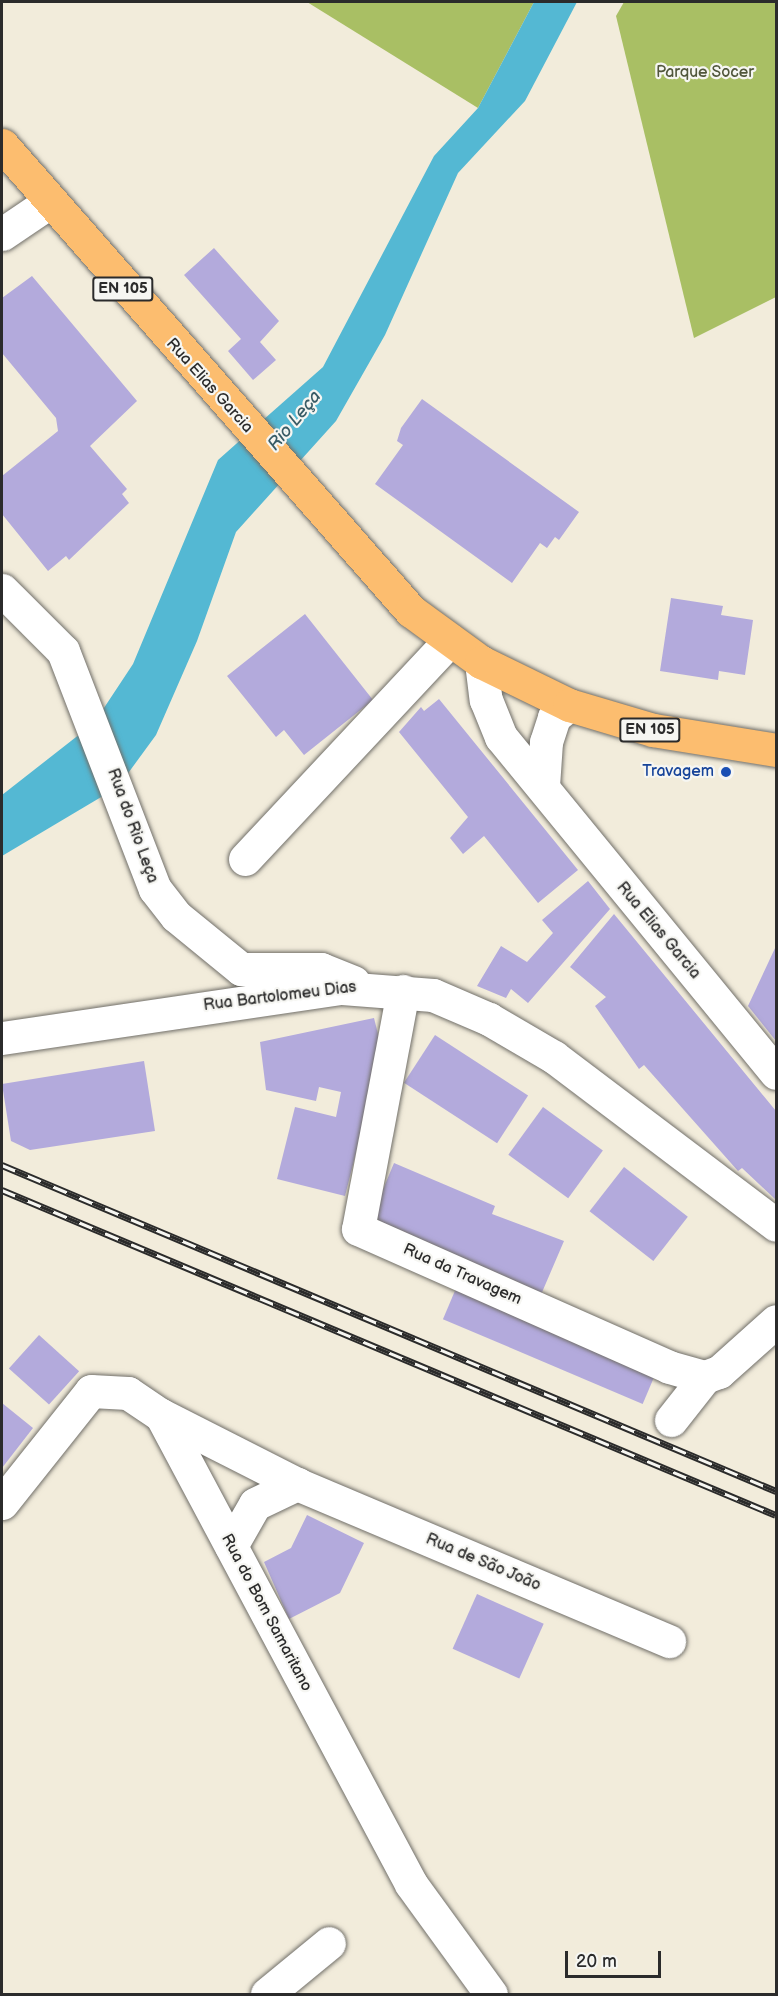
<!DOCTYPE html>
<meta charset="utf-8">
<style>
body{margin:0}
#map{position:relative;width:778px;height:1996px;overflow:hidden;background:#f2ecdb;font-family:"Balsamiq Sans",sans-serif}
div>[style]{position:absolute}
.green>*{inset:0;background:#a9bf64}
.water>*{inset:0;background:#54b8d3}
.building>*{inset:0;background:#b3aadc;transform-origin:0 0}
.roads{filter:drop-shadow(0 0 2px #716f69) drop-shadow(0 0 2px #716f69)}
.minor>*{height:33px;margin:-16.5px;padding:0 16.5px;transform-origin:16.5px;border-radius:16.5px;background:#fff}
.major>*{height:33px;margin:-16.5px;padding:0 16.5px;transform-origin:16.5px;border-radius:16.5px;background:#fcbd6f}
.rail>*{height:7px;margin-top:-3.5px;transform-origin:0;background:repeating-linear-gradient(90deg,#f6f6f2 0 14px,#2b2b2b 0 28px);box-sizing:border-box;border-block:2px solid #2b2b2b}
.dots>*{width:16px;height:16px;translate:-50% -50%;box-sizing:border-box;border:3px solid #f6f6f2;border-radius:50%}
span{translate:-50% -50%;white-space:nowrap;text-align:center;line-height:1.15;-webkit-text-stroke:4.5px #f6f6f2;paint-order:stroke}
.shield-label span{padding:2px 4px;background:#f6f6f2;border:2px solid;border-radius:4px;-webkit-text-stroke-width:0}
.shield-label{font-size:15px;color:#2b2b2b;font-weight:700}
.park-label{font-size:16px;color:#51573c}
.street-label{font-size:16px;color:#2b2b2b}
.transit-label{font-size:16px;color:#164399}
.right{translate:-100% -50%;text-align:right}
.water-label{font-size:18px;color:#395c66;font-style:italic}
.frame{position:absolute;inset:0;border:3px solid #2b2b2b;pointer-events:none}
.scale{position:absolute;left:565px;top:1951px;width:96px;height:27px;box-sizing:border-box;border:3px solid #2b2b2b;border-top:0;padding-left:8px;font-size:18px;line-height:21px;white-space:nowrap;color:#2b2b2b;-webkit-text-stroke:4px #f6f6f2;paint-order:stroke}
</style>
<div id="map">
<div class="green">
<div style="clip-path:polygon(307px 2px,534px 2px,478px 108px)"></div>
<div style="clip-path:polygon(624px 2px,776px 2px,776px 297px,694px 338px,616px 16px)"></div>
</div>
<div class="water">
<div style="clip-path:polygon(534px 2px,577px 2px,525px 101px,458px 173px,385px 335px,336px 421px,236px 532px,197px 641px,156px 735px,118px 787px,2px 856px,2px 795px,94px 723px,133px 664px,218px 460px,323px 367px,434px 156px,478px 108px)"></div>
</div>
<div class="building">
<div style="clip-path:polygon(214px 248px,279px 321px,260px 342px,276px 360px,253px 380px,228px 351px,241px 339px,184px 275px)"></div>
<div style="clip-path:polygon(32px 276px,137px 401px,90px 446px,127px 489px,122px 494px,129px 503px,69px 560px,66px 556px,48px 571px,2px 514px,2px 476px,58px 431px,56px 418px,2px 353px,2px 298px)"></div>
<div style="clip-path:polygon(422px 399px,579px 512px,559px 540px,555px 537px,547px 548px,540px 543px,512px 583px,375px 484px,403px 445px,397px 441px,401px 428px)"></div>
<div style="clip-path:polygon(671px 598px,723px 606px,721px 615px,753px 620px,745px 675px,719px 671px,718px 680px,660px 671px)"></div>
<div style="clip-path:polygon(305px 614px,373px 700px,304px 755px,284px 730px,276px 737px,227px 676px)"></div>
<div style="clip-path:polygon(439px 699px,578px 870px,538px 903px,484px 836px,463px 854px,450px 838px,468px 817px,399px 732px,421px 707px,424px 711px)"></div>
<div style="clip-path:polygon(588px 881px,610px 909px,528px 1003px,511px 989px,506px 998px,477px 986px,501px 946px,527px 962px,553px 933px,542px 920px)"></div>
<div style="clip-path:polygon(614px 914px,776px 1111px,775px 1199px,742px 1168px,738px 1171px,644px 1065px,639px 1069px,595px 1006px,606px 997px,570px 967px)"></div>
<div style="clip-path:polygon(776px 946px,776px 1041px,748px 1006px)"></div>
<div style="clip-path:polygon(374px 1018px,382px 1050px,345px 1196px,277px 1179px,295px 1107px,336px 1117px,341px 1092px,319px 1087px,316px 1101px,266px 1090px,260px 1042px)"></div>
<div style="left:435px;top:1035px;width:111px;height:57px;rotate:33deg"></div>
<div style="clip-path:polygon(144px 1061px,155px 1131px,30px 1150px,11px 1141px,2px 1084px)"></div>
<div style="left:543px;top:1107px;width:74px;height:59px;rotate:36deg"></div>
<div style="clip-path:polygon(394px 1163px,495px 1206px,492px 1214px,564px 1241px,540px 1297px,369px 1223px)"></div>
<div style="left:624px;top:1167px;width:81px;height:56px;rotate:38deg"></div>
<div style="left:457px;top:1286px;width:217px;height:36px;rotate:23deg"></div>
<div style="left:39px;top:1335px;width:54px;height:45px;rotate:42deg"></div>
<div style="clip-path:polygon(2px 1403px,33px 1428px,2px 1468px)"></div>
<div style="clip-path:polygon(307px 1515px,364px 1543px,340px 1593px,289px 1619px,264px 1562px,291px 1548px)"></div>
<div style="left:477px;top:1594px;width:73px;height:60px;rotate:24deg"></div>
</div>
<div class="roads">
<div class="minor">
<div style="left:2px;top:234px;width:55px;rotate:-34deg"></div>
<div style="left:2px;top:590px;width:86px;rotate:45deg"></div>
<div style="left:63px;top:651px;width:255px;rotate:68.9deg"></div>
<div style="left:155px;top:889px;width:34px;rotate:52deg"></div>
<div style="left:176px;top:916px;width:84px;rotate:39.2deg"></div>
<div style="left:241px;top:969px;width:80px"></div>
<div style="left:321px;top:969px;width:35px;rotate:22deg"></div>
<div style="left:481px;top:662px;width:38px;rotate:83deg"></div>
<div style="left:486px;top:700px;width:40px;rotate:68deg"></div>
<div style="left:501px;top:737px;width:434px;rotate:50.7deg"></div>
<div style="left:543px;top:786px;width:44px;rotate:-86.1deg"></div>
<div style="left:546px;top:742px;width:26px;rotate:-72deg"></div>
<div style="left:554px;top:717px;width:19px;rotate:-39deg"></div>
<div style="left:245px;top:859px;width:300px;rotate:-46.9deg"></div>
<div style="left:403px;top:991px;width:242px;rotate:100.7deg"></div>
<div style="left:358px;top:1229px;width:340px;rotate:23.9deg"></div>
<div style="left:669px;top:1367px;width:37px;rotate:16deg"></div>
<div style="left:705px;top:1377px;width:15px;rotate:-20deg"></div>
<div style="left:719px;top:1372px;width:76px;rotate:-41.8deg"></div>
<div style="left:2px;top:1038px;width:344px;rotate:-8.4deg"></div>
<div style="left:342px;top:988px;width:91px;rotate:4.4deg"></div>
<div style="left:433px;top:995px;width:61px;rotate:23.2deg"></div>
<div style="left:489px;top:1019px;width:75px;rotate:30.3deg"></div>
<div style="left:554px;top:1057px;width:278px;rotate:37.1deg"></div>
<div style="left:161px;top:1415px;width:153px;rotate:26.9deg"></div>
<div style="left:297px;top:1484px;width:404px;rotate:22.9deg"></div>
<div style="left:671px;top:1420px;width:55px;rotate:-51.7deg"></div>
<div style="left:2px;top:1503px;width:143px;rotate:-51.5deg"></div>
<div style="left:91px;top:1391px;width:37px;rotate:3deg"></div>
<div style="left:128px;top:1393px;width:40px;rotate:34deg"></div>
<div style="left:161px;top:1415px;width:531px;rotate:61.94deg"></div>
<div style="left:411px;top:1884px;width:136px;rotate:54deg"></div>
<div style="left:231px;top:1546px;width:48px;rotate:-60.3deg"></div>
<div style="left:255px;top:1504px;width:47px;rotate:-25.5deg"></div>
<div style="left:267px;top:1994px;width:80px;rotate:-39.4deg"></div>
</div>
<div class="major">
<div style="left:2px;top:145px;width:620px;rotate:48.73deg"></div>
<div style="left:411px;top:611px;width:87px;rotate:36.1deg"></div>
<div style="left:481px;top:662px;width:98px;rotate:26deg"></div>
<div style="left:569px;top:705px;width:88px;rotate:16.6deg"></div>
<div style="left:653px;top:730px;width:125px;rotate:9.2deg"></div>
</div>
</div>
<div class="rail">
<div style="left:2px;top:1165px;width:840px;rotate:22.84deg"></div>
<div style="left:2px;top:1190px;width:839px;rotate:22.78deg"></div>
</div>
<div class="dots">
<div style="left:726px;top:772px;background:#1a4fb4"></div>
</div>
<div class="shield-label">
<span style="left:123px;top:289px">EN 105</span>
<span style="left:650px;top:730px">EN 105</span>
</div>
<div class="park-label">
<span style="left:705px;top:73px">Parque Socer</span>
</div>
<div class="street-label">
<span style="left:209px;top:386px;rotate:48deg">Rua Elias Garcia</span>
<span style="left:132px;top:826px;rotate:70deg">Rua do Rio Leça</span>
<span style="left:658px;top:931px;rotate:50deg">Rua Elias Garcia</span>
<span style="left:280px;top:997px;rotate:-7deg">Rua Bartolomeu Dias</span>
<span style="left:462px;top:1275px;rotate:24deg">Rua da Travagem</span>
<span style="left:483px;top:1563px;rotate:23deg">Rua de São João</span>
<span style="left:266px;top:1613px;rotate:62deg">Rua do Bom Samaritano</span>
</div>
<div class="transit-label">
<span class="right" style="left:714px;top:772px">Travagem</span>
</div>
<div class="water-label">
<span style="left:295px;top:421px;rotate:-50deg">Rio Leça</span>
</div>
<div class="frame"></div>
<div class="scale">20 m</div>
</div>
